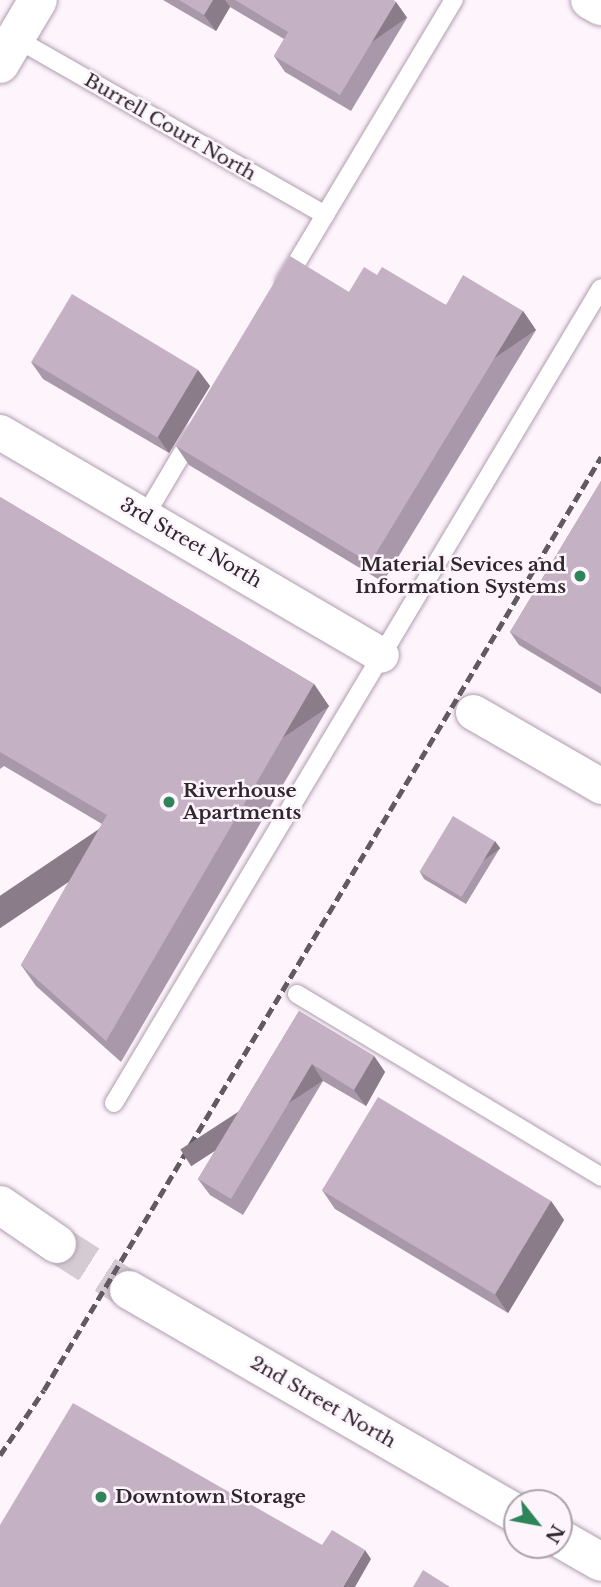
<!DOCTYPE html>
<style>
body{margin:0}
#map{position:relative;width:601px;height:1587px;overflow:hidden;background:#fdf4fc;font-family:"Libre Baskerville",serif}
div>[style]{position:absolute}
.secondary-tunnel>*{height:38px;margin-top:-19px;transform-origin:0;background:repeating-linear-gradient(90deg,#d4cbd3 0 38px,transparent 0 57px)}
.roads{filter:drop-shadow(0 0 2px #b09daf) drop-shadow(0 0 2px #b09daf)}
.lane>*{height:18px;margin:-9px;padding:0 9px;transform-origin:9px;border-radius:9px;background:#fff}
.street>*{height:35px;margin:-17.5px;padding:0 17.5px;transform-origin:17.5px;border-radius:17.5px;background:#fff}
.secondary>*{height:38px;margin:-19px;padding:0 19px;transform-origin:19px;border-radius:19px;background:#fff}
.rail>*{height:5px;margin-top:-2.5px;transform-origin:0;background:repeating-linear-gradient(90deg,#625a62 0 10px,transparent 0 15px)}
.wall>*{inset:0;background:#a998a9}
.shaded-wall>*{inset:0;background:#8a7c89;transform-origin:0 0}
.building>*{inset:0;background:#c5b1c4;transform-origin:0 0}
.dots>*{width:19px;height:19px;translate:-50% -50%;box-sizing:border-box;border:4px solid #fdf4fc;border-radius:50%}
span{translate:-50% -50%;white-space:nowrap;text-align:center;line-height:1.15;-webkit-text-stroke:5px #fdf4fc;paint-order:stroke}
.street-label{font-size:19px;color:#2f272f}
.poi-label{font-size:19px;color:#2f272f;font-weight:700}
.right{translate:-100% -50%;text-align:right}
.left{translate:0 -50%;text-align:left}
.north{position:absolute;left:503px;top:1489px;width:70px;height:70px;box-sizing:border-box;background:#fdf4fc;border:2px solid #aba2aa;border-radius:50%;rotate:121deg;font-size:19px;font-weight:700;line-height:28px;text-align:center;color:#2f272f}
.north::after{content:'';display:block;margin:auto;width:24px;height:32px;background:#2e8559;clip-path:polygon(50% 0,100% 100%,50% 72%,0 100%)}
</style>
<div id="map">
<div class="secondary-tunnel">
<div style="left:57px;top:1244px;width:85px;rotate:32.6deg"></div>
</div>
<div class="roads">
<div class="lane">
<div style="left:15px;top:38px;width:357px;rotate:29.7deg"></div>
<div style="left:285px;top:282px;width:329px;rotate:-59.1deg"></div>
<div style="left:145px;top:516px;width:94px;rotate:-59.3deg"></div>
<div style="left:297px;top:994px;width:355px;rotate:31deg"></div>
<div style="left:114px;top:1103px;width:949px;rotate:-59.14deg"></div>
</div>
<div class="street">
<div style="left:0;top:432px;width:441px;rotate:30.3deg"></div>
<div style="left:473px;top:712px;width:148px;rotate:30deg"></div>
</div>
<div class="secondary">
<div style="left:590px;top:0;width:13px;rotate:29deg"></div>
<div style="left:0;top:64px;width:74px;rotate:-59.3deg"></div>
<div style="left:0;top:1205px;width:69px;rotate:34.4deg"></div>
<div style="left:129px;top:1290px;width:448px;rotate:30deg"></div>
<div style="left:559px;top:1538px;width:48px;rotate:29.7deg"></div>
</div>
</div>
<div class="rail">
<div style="left:0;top:1455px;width:78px;rotate:-55.9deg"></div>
<div style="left:44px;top:1390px;width:1087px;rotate:-59.16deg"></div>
</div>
<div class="wall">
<div style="clip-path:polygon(163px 0,393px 0,396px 2px,407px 18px,351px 111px,285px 72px,274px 56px,284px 39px,230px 7px,216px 31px)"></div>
<div style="clip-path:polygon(377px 275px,446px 305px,523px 311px,536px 330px,383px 582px,189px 465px,176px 446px,349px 292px)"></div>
<div style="clip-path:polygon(31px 362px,198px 370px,210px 386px,169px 453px,43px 379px)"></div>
<div style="clip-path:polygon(601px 481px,601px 694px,519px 645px,510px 632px)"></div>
<div style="clip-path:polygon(0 497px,314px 684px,329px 706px,121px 1062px,36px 986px,21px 965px,102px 824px,4px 766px,0 769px)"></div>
<div style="clip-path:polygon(500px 848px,466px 904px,424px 879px,420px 872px)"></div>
<div style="clip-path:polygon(299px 1011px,374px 1056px,385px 1072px,366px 1106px,323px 1081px,243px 1215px,210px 1195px,198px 1179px)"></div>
<div style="clip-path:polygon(322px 1190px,551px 1201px,564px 1220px,508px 1313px,335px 1209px)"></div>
</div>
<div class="shaded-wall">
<div style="clip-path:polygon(213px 0,225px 0,230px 7px,216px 31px,204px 15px)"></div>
<div style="left:396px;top:2px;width:19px;height:109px;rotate:55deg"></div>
<div style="left:523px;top:311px;width:23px;height:295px;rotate:56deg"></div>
<div style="clip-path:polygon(198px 370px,210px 386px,169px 453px,158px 437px)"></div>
<div style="left:314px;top:684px;width:27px;height:413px;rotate:56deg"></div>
<div style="left:495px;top:841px;width:9px;height:66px;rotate:54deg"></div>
<div style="clip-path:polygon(374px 1056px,385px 1072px,366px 1106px,354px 1090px)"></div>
<div style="left:312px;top:1064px;width:20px;height:157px;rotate:57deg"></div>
<div style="clip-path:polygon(551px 1201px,564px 1220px,508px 1313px,495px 1294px)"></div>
<div style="clip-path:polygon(365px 1550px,371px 1559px,355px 1587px,343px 1587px)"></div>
</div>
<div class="building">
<div style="clip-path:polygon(179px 0,213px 0,204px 15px)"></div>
<div style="clip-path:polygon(235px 0,393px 0,396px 2px,340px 95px,274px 56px,288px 32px)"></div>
<div style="clip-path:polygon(290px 256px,349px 292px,364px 267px,377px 275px,382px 267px,446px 305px,463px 275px,523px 311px,370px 563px,176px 446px)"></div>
<div style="left:72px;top:294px;width:147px;height:79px;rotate:31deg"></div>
<div style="clip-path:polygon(601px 481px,601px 687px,510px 632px)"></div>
<div style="clip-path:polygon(0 497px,314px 684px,106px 1041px,21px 965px,107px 815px,0 752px)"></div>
<div style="left:453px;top:816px;width:49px;height:65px;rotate:31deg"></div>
<div style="clip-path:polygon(299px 1011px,374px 1056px,354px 1090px,312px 1064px,231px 1199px,198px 1179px)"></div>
<div style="left:378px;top:1097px;width:202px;height:109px;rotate:31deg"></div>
<div style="clip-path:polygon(73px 1403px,322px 1545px,332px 1530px,365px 1550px,343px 1587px,0 1587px,0 1525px)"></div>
<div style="clip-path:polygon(423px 1570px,450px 1587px,413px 1587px)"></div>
</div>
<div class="dots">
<div style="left:580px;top:576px;background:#2e8559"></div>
<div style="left:169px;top:802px;background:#2e8559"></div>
<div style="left:101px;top:1497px;background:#2e8559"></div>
</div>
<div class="street-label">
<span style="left:170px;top:127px;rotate:30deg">Burrell Court North</span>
<span style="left:191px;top:543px;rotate:30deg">3rd Street North</span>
<span style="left:323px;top:1402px;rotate:30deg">2nd Street North</span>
</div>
<div class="poi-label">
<span class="right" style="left:566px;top:576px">Material Sevices and<br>Information Systems</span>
<span class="left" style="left:183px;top:802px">Riverhouse<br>Apartments</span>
<span class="left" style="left:115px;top:1497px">Downtown Storage</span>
</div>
<div class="north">N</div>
</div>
